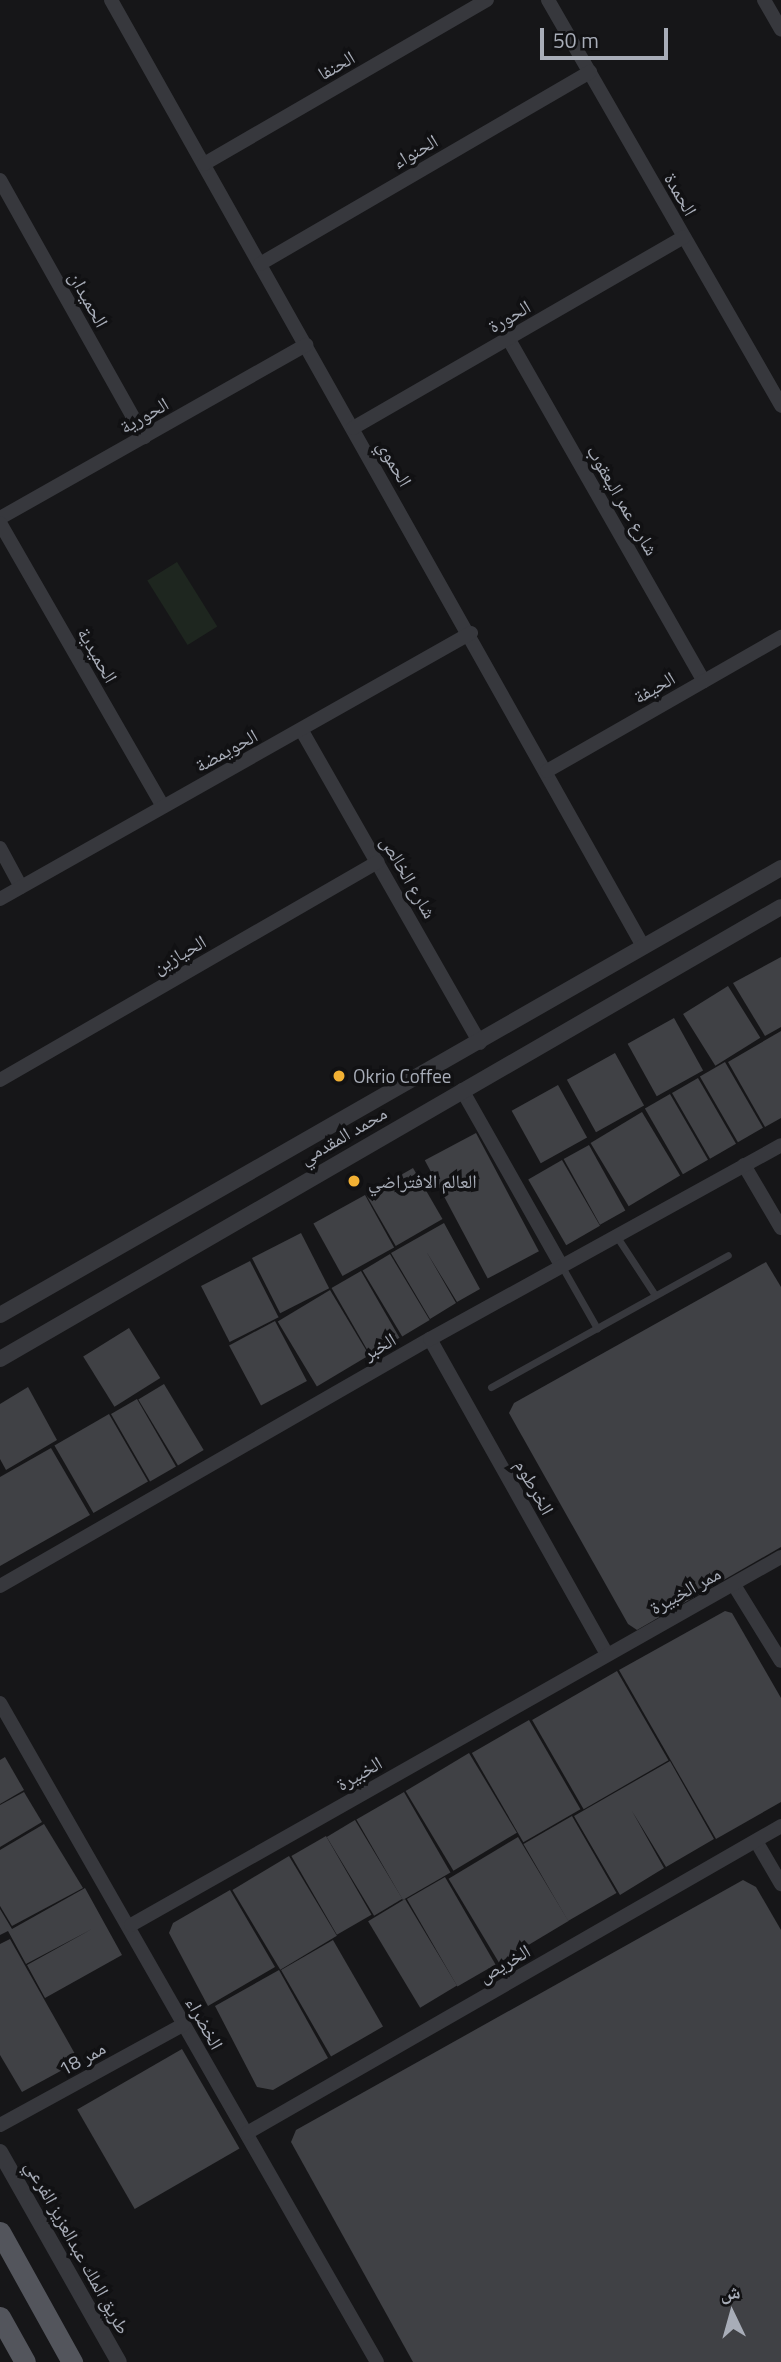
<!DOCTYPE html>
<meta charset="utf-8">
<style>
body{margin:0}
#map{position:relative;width:781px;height:2362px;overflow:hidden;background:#161618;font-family:"Titillium Web","Noto Naskh Arabic",sans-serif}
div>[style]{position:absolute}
.green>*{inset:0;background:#1e261f;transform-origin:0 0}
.building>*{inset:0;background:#404145;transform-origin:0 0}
.service>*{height:7px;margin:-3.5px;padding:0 3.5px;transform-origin:3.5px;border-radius:3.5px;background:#37383d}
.minor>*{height:14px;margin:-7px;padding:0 7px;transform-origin:7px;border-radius:7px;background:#37383d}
.tertiary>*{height:16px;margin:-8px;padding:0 8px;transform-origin:8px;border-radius:8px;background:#37383d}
.primary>*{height:21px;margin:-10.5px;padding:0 10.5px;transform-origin:10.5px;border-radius:10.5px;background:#53555c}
.dots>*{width:19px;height:19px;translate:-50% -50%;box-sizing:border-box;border:4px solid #111113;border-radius:50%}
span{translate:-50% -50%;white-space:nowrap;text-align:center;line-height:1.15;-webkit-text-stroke:7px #111113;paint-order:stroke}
.street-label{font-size:19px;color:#a8adb8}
.poi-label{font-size:19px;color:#a8adb8}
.left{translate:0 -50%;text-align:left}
.north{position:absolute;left:697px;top:2278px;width:70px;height:70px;-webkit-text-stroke:5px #111113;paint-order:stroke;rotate:355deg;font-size:19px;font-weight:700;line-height:28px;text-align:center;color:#a8adb8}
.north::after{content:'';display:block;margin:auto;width:24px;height:32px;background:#a8adb8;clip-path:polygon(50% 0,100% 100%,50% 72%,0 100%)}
.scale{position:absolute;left:540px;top:28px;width:128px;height:32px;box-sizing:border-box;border:4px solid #a8adb8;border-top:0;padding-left:9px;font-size:21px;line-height:24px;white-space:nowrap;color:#a8adb8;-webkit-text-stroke:5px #111113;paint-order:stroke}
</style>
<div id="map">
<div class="green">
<div style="left:177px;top:562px;width:76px;height:35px;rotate:58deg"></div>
</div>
<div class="building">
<div style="clip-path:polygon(781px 957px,781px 1027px,765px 1036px,733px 983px)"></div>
<div style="left:728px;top:986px;width:61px;height:53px;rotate:58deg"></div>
<div style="left:674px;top:1018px;width:60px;height:53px;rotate:61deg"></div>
<div style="clip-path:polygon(781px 1031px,781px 1118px,765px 1127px,728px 1062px)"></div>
<div style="left:615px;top:1053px;width:60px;height:55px;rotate:61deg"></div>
<div style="left:725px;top:1062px;width:76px;height:29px;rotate:60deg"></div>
<div style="left:698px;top:1078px;width:76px;height:30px;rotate:60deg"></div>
<div style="left:558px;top:1085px;width:60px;height:53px;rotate:61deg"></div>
<div style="left:670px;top:1094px;width:76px;height:29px;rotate:60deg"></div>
<div style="left:642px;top:1112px;width:74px;height:60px;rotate:59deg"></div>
<div style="left:476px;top:1133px;width:134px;height:58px;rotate:62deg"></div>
<div style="left:589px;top:1145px;width:75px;height:29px;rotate:61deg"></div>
<div style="left:562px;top:1160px;width:76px;height:39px;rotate:60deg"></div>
<div style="left:413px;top:1168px;width:59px;height:54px;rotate:60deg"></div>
<div style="left:365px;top:1195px;width:60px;height:59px;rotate:61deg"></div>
<div style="clip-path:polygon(444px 1223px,480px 1289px,457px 1302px,426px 1251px,456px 1303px,430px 1319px,391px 1253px)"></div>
<div style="left:301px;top:1233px;width:62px;height:55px;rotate:63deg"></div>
<div style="left:390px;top:1254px;width:77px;height:32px;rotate:59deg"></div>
<div style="left:250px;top:1261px;width:63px;height:55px;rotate:63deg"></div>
<div style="clip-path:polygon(766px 1262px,781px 1287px,781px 1547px,637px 1630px,628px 1624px,509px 1413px,514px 1403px)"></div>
<div style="left:361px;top:1271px;width:77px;height:34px;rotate:60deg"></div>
<div style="left:330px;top:1290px;width:76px;height:61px;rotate:59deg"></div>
<div style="left:275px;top:1321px;width:68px;height:52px;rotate:62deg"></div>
<div style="left:129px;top:1328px;width:59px;height:54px;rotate:58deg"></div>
<div style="left:164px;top:1384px;width:77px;height:30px;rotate:59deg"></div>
<div style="clip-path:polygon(28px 1387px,57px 1440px,6px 1470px,0 1459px,0 1404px)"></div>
<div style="left:137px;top:1399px;width:78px;height:30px;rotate:60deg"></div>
<div style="left:109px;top:1414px;width:78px;height:63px;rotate:60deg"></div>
<div style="clip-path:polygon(51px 1448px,90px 1515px,0 1566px,0 1477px)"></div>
<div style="clip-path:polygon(725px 1611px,732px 1613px,781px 1698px,781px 1802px,716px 1839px,619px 1670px)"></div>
<div style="left:617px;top:1671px;width:103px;height:98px;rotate:60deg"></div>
<div style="left:529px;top:1720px;width:103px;height:66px;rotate:60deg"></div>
<div style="left:469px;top:1753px;width:93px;height:74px;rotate:59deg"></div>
<div style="clip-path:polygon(5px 1757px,24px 1790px,0 1804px,0 1760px)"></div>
<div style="clip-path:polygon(670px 1761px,714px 1839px,666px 1867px,632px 1811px,664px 1868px,620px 1895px,574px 1816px)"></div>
<div style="clip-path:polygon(24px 1792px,42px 1822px,0 1847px,0 1805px)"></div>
<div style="left:404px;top:1792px;width:93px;height:55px;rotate:60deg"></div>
<div style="left:572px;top:1816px;width:89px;height:56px;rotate:60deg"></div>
<div style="left:355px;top:1820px;width:92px;height:33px;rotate:59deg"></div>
<div style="clip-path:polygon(44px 1824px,83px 1888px,12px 1926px,0 1906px,0 1850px)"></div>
<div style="left:326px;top:1836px;width:91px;height:40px;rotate:60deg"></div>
<div style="left:518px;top:1837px;width:98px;height:81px;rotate:59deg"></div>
<div style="left:289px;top:1856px;width:93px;height:66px;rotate:59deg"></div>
<div style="left:445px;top:1877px;width:101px;height:44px;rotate:60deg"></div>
<div style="clip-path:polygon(743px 1880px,756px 1887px,781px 1930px,781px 2362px,413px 2362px,291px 2142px,296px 2130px)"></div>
<div style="clip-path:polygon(85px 1888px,122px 1955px,45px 1998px,27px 1965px,92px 1929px,26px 1964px,8px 1931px,0 1935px,0 1909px,12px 1929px)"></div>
<div style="clip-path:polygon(230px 1890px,275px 1967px,208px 2006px,169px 1933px,173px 1923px)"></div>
<div style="left:405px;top:1899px;width:101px;height:43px;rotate:59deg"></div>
<div style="clip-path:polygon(10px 1939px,79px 2061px,22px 2092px,0 2055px,0 1944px)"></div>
<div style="left:333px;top:1940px;width:100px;height:60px;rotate:60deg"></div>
<div style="clip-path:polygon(279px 1970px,328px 2058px,273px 2090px,257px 2087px,215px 2006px)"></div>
<div style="left:182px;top:2049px;width:115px;height:121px;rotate:60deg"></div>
</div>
<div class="service">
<div style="left:617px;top:1237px;width:69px;rotate:56.8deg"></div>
<div style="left:561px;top:1265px;width:73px;rotate:60.3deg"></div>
<div style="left:491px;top:1387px;width:271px;rotate:-29.1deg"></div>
</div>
<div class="minor">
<div style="left:111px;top:0;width:1085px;rotate:60.65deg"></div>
<div style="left:548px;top:0;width:468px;rotate:60.1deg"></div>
<div style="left:764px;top:0;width:34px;rotate:60deg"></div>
<div style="left:204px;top:164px;width:327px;rotate:-30.1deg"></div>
<div style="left:0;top:180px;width:295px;rotate:60.7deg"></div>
<div style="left:260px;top:264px;width:382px;rotate:-30.2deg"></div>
<div style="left:508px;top:338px;width:395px;rotate:60.3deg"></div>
<div style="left:353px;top:428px;width:382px;rotate:-30deg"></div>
<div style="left:0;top:518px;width:352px;rotate:-29.5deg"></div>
<div style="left:0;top:523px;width:327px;rotate:60.1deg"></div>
<div style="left:302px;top:731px;width:359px;rotate:60.3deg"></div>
<div style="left:547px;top:771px;width:270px;rotate:-29.8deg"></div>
<div style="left:0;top:848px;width:44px;rotate:61.7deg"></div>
<div style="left:0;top:899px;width:541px;rotate:-29.46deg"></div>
<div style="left:0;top:1080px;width:436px;rotate:-30deg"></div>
<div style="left:462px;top:1090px;width:201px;rotate:60.5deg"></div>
<div style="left:744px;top:1165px;width:73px;rotate:59.6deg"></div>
<div style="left:430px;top:1339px;width:362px;rotate:60.7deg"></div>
<div style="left:734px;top:1585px;width:89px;rotate:58.3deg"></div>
<div style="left:0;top:1586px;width:496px;rotate:-29.9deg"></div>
<div style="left:430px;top:1339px;width:401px;rotate:-28.9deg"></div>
<div style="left:0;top:1703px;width:759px;rotate:60.23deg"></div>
<div style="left:756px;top:1841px;width:50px;rotate:59.8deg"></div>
<div style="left:131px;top:1925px;width:747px;rotate:-29.52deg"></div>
<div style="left:0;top:2125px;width:209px;rotate:-28.7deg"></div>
<div style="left:247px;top:2133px;width:616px;rotate:-29.89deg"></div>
</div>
<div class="tertiary">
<div style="left:0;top:1315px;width:900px;rotate:-29.78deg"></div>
<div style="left:0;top:1359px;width:902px;rotate:-30.06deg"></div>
<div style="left:0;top:2152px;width:241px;rotate:60.5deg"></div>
</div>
<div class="primary">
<div style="left:0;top:2232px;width:149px;rotate:61deg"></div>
<div style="left:0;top:2317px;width:51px;rotate:60.9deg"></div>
</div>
<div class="dots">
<div style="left:339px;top:1076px;background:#f2b134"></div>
<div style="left:354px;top:1181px;background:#f2b134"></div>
</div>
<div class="street-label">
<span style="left:336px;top:65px;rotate:-30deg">الحنفا</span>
<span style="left:415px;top:151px;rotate:-30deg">الحنواء</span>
<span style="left:681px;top:194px;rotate:60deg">الحمدة</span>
<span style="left:89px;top:299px;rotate:61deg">الحميدان</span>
<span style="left:509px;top:316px;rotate:-30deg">الحورة</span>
<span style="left:144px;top:415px;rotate:-30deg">الحورية</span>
<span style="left:395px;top:463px;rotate:60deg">الحموي</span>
<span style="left:623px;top:500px;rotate:60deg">شارع عمر اليعقوب</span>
<span style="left:98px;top:655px;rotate:60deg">الحميدية</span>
<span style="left:654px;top:687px;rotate:-30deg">الحيفة</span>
<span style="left:226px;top:750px;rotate:-29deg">الحويمضة</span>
<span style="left:409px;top:877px;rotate:60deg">شارع الخالص</span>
<span style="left:179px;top:954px;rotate:-30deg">الحيازين</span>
<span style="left:343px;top:1135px;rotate:-30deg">محمد المقدمي</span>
<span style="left:379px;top:1346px;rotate:-30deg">الخبر</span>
<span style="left:535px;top:1487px;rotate:61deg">الخرطوم</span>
<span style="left:685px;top:1590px;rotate:-29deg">ممر الخبيرة</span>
<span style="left:359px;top:1773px;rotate:-30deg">الخبيرة</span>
<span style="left:504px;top:1963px;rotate:-30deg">الخريص</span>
<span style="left:205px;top:2023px;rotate:61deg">الخضراء</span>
<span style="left:82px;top:2058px;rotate:-29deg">ممر 18</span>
<span style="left:78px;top:2247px;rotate:61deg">طريق الملك عبدالعزيز الفرعي</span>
</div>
<div class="poi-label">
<span class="left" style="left:353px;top:1076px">Okrio Coffee</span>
<span class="left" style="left:368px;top:1181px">العالم الافتراضي</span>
</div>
<div class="north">ش</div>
<div class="scale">50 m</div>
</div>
